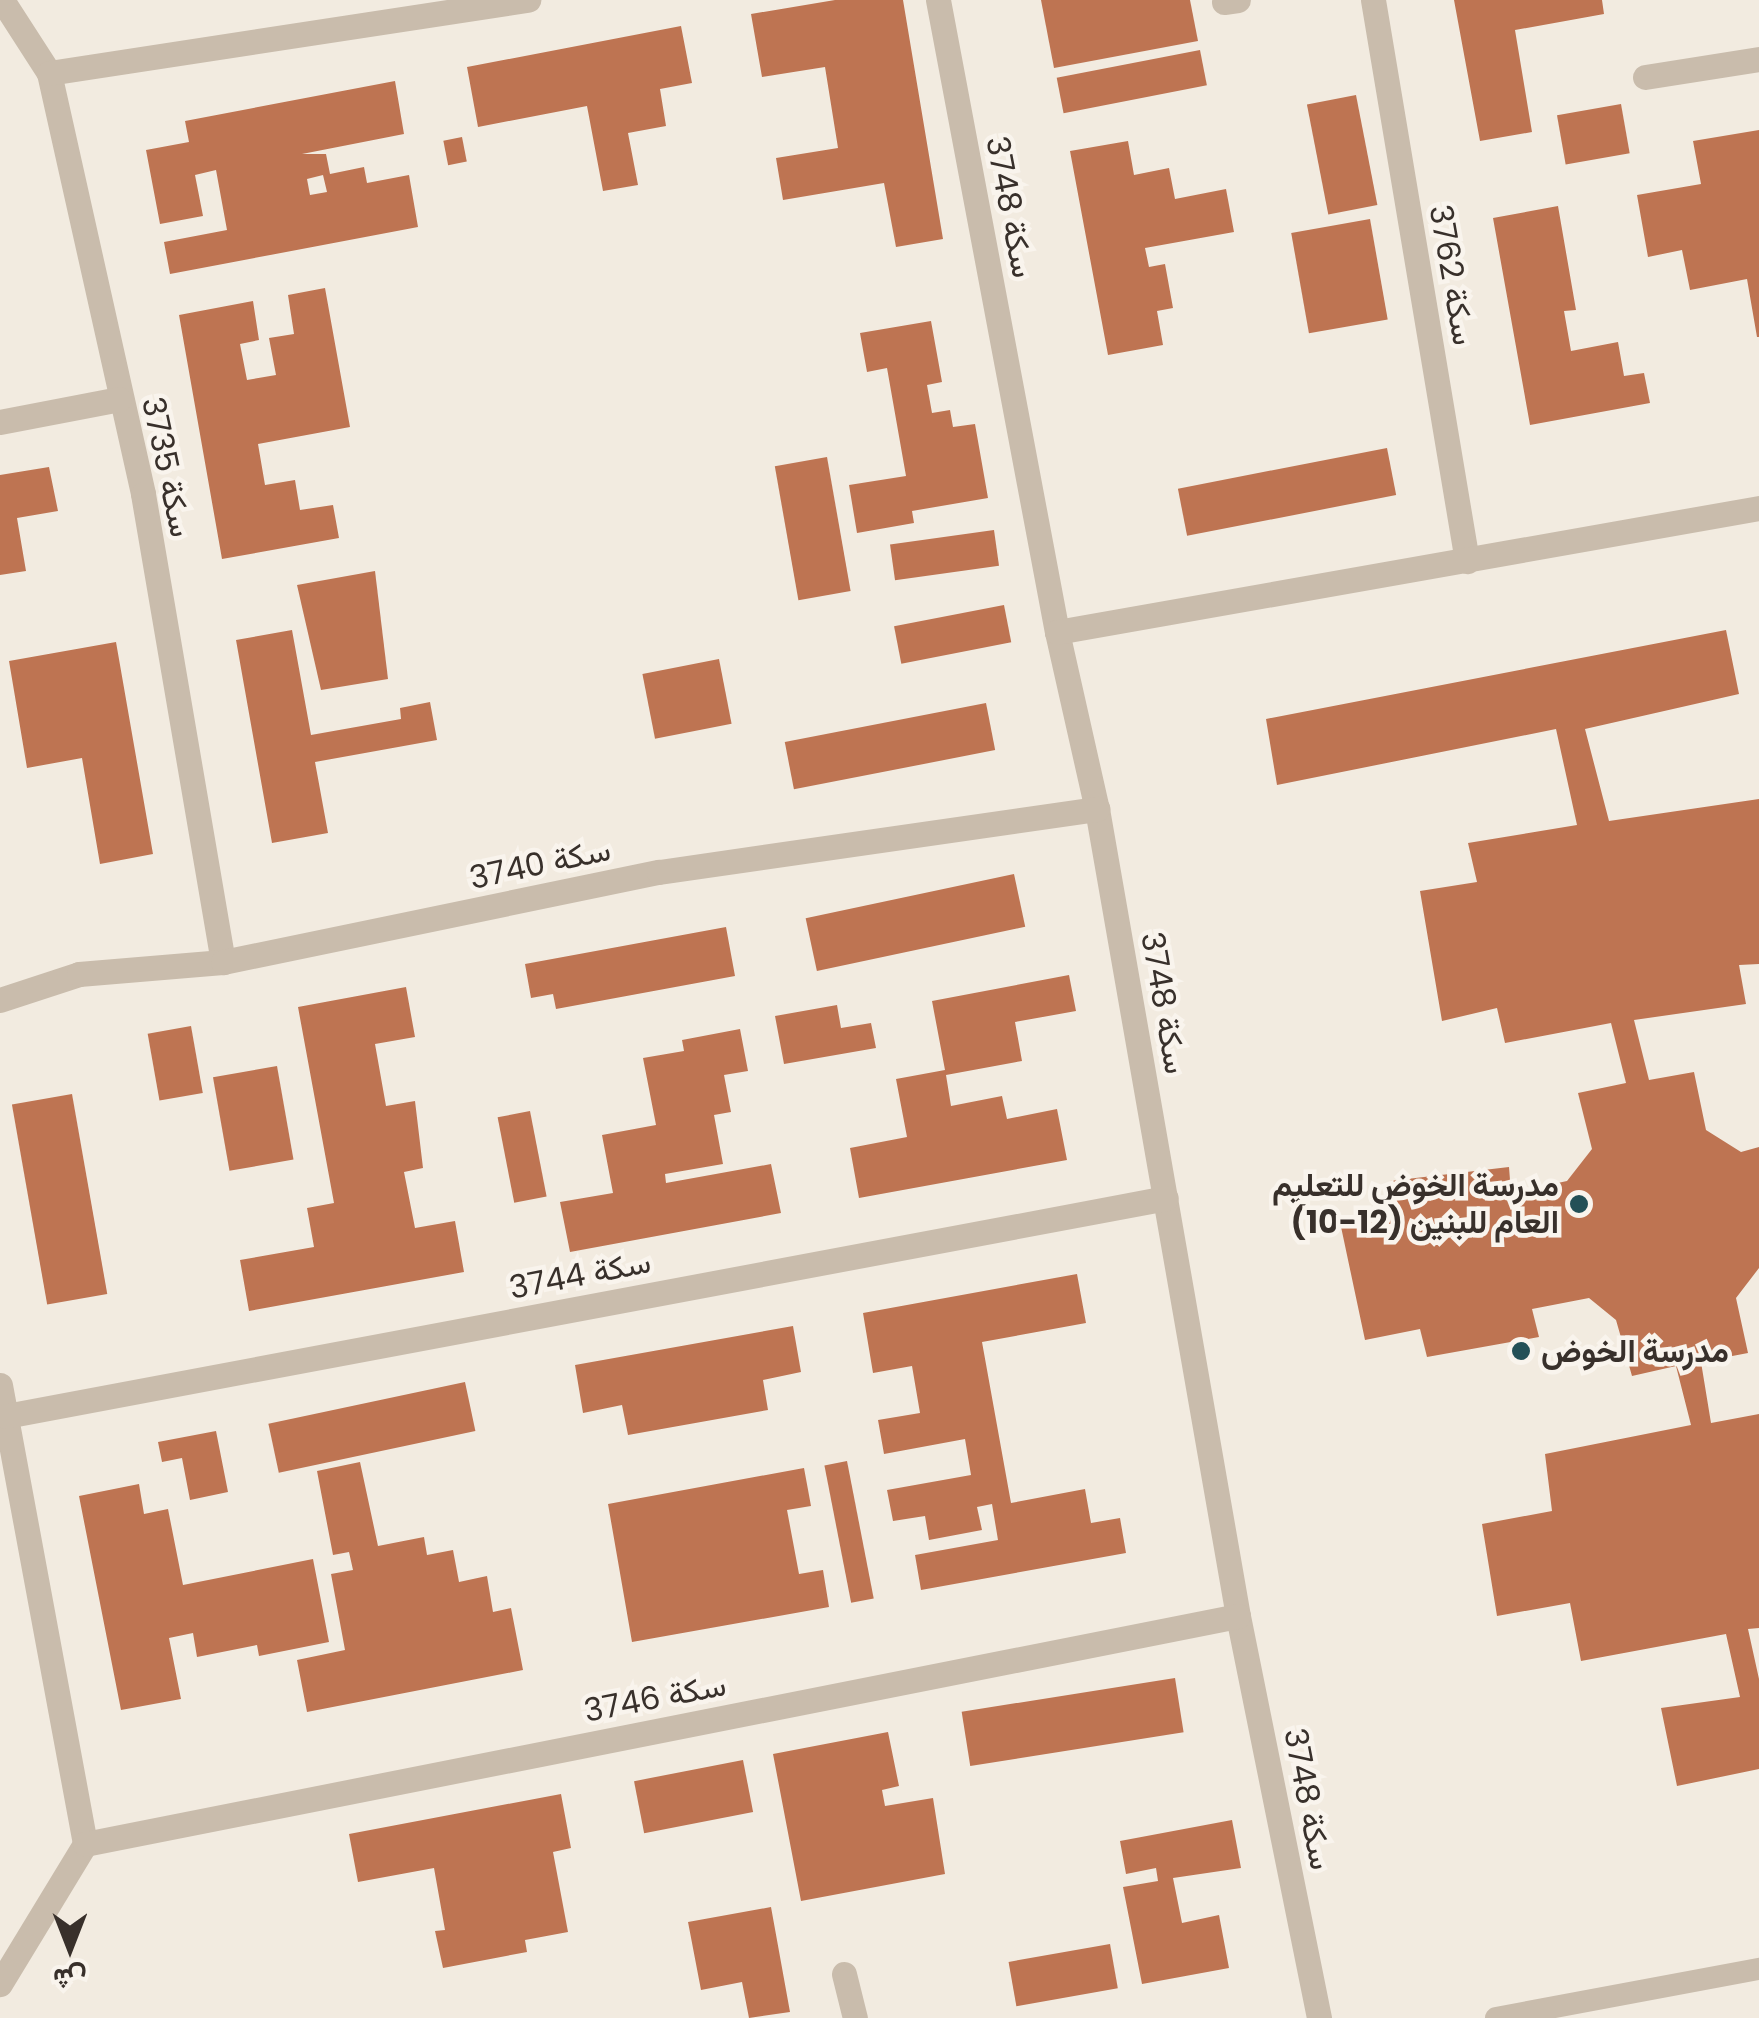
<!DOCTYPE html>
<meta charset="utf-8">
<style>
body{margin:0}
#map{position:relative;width:1759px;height:2018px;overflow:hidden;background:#f2ebe0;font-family:Poppins,Vazirmatn,sans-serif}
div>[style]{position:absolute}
.building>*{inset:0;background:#be7452;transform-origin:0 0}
.service>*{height:22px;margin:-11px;padding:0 11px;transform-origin:11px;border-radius:11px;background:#c9bcac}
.minor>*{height:25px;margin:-12.5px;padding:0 12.5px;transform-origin:12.5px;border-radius:12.5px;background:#c9bcac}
.dots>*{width:28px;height:28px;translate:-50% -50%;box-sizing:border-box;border:5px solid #f9f4ed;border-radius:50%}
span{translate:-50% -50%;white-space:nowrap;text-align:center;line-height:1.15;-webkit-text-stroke:9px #f9f4ed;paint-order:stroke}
.street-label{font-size:32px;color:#38302b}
.poi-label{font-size:32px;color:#38302b;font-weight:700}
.right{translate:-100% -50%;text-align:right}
.left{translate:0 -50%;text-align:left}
.north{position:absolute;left:20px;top:1898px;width:100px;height:100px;-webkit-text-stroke:8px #f9f4ed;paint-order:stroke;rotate:180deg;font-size:28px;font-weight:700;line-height:40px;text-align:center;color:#38302b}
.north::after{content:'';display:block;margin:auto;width:35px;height:45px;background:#38302b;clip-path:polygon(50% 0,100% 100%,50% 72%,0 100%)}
</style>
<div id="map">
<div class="building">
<div style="clip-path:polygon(835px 0,903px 0,943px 239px,896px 247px,884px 183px,783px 200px,776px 158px,838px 148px,825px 67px,762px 77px,751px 14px)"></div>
<div style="clip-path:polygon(1041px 0,1190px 0,1198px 41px,1054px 68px)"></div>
<div style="clip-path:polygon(1454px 0,1602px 0,1604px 14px,1515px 30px,1532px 132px,1480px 141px)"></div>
<div style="clip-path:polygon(681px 26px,692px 83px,660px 89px,666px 126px,628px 133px,638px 185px,603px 191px,587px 106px,478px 127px,467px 67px)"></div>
<div style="left:1200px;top:50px;width:36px;height:146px;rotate:79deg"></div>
<div style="clip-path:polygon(evenodd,395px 81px,404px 134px,302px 154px,326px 154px,330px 174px,364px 167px,367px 183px,409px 175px,418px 227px,170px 274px,164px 242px,227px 230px,216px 170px,195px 175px,203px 216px,160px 224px,146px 150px,189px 142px,185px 121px,395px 81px,323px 175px,327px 192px,310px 195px,307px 179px,323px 175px)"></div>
<div style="left:1356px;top:95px;width:112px;height:50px;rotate:79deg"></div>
<div style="left:1621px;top:104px;width:50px;height:65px;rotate:80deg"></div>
<div style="clip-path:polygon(1759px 130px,1759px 337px,1757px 337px,1747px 279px,1690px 290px,1682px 250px,1648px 257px,1637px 195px,1701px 184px,1693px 141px)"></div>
<div style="left:462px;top:137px;width:25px;height:19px;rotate:79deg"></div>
<div style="clip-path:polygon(1128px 141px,1134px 175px,1169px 168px,1175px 199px,1226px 189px,1234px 232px,1145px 248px,1149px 267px,1165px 264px,1173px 308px,1157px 311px,1163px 345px,1108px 355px,1070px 151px)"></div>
<div style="clip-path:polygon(1558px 206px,1576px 310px,1564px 311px,1571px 351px,1618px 342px,1624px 376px,1644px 373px,1650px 403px,1530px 425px,1493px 218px)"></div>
<div style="left:1370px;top:219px;width:102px;height:80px;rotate:80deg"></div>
<div style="clip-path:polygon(325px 288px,350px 427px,258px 444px,265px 485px,295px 480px,300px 510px,333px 505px,339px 538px,222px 559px,179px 315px,253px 301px,259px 340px,240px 344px,247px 380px,276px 375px,269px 338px,294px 334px,288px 295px)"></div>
<div style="clip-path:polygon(931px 321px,942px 382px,927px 385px,932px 413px,950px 410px,953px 427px,975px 424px,988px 498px,912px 511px,914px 523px,857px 533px,849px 485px,906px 476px,887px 368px,867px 372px,860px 333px)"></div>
<div style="left:1387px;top:448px;width:48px;height:213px;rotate:79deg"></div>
<div style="left:827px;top:457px;width:136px;height:53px;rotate:80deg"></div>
<div style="clip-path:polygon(49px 467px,58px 511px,17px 518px,26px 571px,0 575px,0 475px)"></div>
<div style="left:994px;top:530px;width:36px;height:105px;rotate:82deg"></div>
<div style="clip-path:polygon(375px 571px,388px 679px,321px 690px,297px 585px)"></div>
<div style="left:1004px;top:605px;width:38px;height:112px;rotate:79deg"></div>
<div style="clip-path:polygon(292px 630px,311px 735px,401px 719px,400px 708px,430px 702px,437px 740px,315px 762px,328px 833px,272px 843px,236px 640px)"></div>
<div style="clip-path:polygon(1726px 630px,1739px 694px,1585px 729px,1609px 821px,1759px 799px,1759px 964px,1739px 965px,1746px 1004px,1634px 1020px,1649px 1080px,1694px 1072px,1706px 1130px,1741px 1152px,1759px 1147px,1759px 1268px,1736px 1298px,1748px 1353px,1701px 1362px,1711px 1423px,1759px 1414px,1759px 1628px,1748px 1629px,1759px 1679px,1759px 1769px,1677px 1786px,1661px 1708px,1740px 1697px,1726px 1634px,1581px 1661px,1570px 1603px,1497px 1616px,1482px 1524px,1552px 1511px,1545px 1454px,1691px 1425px,1676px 1366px,1632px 1376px,1616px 1320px,1589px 1298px,1532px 1309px,1539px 1337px,1427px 1357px,1420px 1329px,1365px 1340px,1340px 1222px,1402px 1215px,1390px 1181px,1509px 1167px,1511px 1193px,1567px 1181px,1592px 1149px,1578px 1093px,1626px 1083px,1611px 1023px,1505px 1043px,1497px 1008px,1442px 1021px,1420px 891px,1477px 882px,1468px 843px,1577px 825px,1556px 729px,1277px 785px,1266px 719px)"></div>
<div style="clip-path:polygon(116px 642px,153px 854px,100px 864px,82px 758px,27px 768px,9px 661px)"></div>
<div style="left:719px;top:659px;width:66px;height:78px;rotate:79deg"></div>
<div style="left:986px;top:703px;width:48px;height:205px;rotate:79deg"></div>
<div style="left:1014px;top:874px;width:54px;height:213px;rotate:78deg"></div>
<div style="clip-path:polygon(726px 927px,735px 976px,556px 1009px,553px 994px,531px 998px,525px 964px)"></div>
<div style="clip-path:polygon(1069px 975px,1076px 1011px,1015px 1022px,1022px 1061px,946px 1075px,951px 1106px,1002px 1096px,1007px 1119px,1057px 1109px,1067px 1160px,859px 1198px,850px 1148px,907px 1137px,896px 1079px,945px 1070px,932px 1001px)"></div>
<div style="clip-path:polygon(406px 987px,415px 1037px,375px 1044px,386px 1106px,415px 1101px,423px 1168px,404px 1172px,415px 1228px,455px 1221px,464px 1272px,249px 1311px,240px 1260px,314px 1247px,307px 1208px,334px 1203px,298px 1007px)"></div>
<div style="clip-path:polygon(837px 1005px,841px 1028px,871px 1023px,876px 1048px,784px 1064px,775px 1016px)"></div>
<div style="left:191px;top:1026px;width:68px;height:44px;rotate:80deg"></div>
<div style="clip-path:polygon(740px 1029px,748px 1071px,724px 1075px,731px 1112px,714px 1115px,723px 1164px,665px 1174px,666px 1183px,771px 1164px,781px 1213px,570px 1252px,560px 1202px,613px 1193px,602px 1135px,656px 1125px,643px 1058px,684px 1051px,682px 1040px)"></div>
<div style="left:277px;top:1066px;width:95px;height:65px;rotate:80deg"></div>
<div style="left:72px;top:1094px;width:203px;height:61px;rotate:80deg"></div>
<div style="left:530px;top:1111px;width:87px;height:33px;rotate:79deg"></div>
<div style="clip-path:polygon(1077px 1274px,1086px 1323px,982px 1342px,1011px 1503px,1085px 1489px,1091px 1523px,1120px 1518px,1126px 1553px,921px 1590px,915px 1555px,998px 1540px,992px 1504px,977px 1507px,982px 1530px,929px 1540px,925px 1516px,893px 1521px,887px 1490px,971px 1475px,965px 1439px,884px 1454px,878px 1420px,920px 1413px,912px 1366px,873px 1373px,863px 1313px)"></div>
<div style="clip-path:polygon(793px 1326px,801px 1372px,763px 1380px,768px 1410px,628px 1435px,622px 1405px,583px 1413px,575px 1365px)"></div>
<div style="left:465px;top:1382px;width:50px;height:201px;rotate:78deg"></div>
<div style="clip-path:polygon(216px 1431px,228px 1492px,190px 1500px,182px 1458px,162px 1462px,158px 1442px)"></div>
<div style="left:847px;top:1461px;width:140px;height:23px;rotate:79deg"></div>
<div style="clip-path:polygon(360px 1462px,378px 1546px,424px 1537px,427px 1555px,453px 1550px,459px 1582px,487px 1576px,493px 1612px,511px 1608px,523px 1670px,307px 1712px,297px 1660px,345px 1650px,331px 1574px,353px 1570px,349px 1552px,333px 1555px,317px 1471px)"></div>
<div style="clip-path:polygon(804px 1468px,811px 1506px,787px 1510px,799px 1574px,823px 1570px,829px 1607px,632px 1642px,608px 1504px)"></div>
<div style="clip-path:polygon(139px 1484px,144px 1514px,168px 1509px,183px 1585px,313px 1559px,329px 1642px,259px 1656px,257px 1645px,197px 1657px,193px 1633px,169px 1638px,181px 1699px,121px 1710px,79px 1496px)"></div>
<div style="left:1175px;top:1678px;width:55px;height:216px;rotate:81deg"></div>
<div style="clip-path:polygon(888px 1732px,899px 1786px,882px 1790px,885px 1806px,933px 1798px,945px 1874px,801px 1901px,773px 1754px)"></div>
<div style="left:743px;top:1760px;width:53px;height:111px;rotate:79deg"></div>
<div style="clip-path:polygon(561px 1794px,571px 1848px,553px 1852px,568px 1932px,525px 1940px,527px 1952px,443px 1968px,435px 1931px,445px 1930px,434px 1868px,358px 1882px,349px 1834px)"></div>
<div style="clip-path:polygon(1232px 1820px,1241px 1868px,1173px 1878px,1182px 1923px,1219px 1915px,1229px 1968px,1142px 1984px,1123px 1887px,1158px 1881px,1156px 1868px,1126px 1874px,1120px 1841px)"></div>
<div style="clip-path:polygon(771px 1907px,790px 2012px,749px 2018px,742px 1982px,701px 1990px,688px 1922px)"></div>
<div style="left:1110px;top:1944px;width:45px;height:103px;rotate:80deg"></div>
</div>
<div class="service">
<div style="left:1496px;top:2018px;width:268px;rotate:-10.6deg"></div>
</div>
<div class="minor">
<div style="left:2px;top:0;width:87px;rotate:57.2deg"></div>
<div style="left:49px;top:73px;width:431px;rotate:77.4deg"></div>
<div style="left:143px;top:494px;width:475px;rotate:80.3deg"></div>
<div style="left:938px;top:0;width:643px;rotate:79.34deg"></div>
<div style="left:1057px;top:632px;width:181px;rotate:77.3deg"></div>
<div style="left:1097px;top:809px;width:819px;rotate:80.09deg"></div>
<div style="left:1238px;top:1616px;width:410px;rotate:78.6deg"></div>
<div style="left:1373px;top:0;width:569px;rotate:80.49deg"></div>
<div style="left:1224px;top:2px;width:14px;rotate:-8deg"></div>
<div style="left:49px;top:73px;width:485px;rotate:-8.7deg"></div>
<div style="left:1645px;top:77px;width:115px;rotate:-9deg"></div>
<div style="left:0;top:422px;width:121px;rotate:-10.9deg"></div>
<div style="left:1057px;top:632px;width:713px;rotate:-10.02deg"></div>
<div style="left:0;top:1000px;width:83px;rotate:-18.2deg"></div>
<div style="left:79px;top:974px;width:144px;rotate:-4.8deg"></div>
<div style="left:223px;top:962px;width:445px;rotate:-11.7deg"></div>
<div style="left:659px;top:872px;width:443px;rotate:-8.2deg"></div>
<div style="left:0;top:1385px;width:467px;rotate:79.5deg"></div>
<div style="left:85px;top:1844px;width:164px;rotate:121.3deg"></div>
<div style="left:6px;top:1416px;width:1180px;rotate:-10.64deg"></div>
<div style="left:85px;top:1844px;width:1175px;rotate:-11.19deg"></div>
<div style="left:844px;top:1974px;width:45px;rotate:76deg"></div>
</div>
<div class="dots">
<div style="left:1579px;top:1204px;background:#235057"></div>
<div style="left:1521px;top:1351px;background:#235057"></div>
</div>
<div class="street-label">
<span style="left:1010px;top:207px;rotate:79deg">سكة 3748</span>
<span style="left:1452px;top:275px;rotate:80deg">سكة 3762</span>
<span style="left:167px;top:467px;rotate:78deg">سكة 3735</span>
<span style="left:540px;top:864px;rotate:-12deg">سكة 3740</span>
<span style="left:1164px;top:1003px;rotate:80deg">سكة 3748</span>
<span style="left:580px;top:1275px;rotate:-11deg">سكة 3744</span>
<span style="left:655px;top:1698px;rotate:-11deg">سكة 3746</span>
<span style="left:1308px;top:1799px;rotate:79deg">سكة 3748</span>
</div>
<div class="poi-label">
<span class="right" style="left:1559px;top:1204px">مدرسة الخوض للتعليم<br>العام للبنين (12-10)</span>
<span class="left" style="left:1541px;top:1351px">مدرسة الخوض</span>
</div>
<div class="north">ش</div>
</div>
